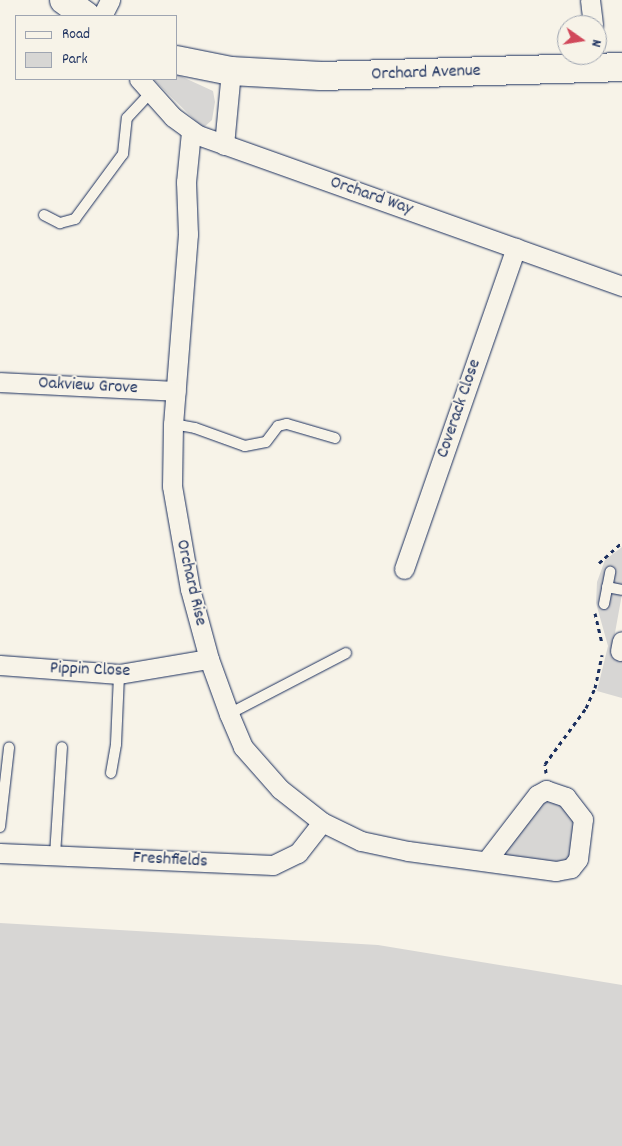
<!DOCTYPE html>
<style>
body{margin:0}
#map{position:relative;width:622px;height:1146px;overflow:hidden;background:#f7f3e8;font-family:Dekko,sans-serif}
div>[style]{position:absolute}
.green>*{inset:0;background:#d7d6d4}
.path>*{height:3px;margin-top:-1.5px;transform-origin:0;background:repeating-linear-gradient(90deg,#1b2f5e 0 4px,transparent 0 8px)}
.roads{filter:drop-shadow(0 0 1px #1b2f5e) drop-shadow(0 0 1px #1b2f5e)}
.lane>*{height:10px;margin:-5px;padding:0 5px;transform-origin:5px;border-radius:5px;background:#f7f3e8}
.street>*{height:19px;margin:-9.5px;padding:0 9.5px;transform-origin:9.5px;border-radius:9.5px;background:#f7f3e8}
.secondary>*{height:28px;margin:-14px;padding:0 14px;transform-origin:14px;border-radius:14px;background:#f7f3e8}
span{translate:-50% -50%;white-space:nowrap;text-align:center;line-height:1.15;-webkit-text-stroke:4px #f7f3e8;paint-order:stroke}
.street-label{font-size:18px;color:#1b2f5e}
.legend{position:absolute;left:15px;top:15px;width:162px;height:65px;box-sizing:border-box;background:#f7f3e8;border:1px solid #9fa5b1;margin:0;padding:6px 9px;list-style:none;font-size:15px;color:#1b2f5e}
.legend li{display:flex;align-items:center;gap:10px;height:25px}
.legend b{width:25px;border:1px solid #9fa5b1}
.north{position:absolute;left:557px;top:15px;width:50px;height:50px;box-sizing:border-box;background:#f7f3e8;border:1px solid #9fa5b1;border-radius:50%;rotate:103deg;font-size:14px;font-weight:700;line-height:20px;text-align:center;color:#1b2f5e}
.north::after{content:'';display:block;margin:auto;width:18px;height:22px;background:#d1495b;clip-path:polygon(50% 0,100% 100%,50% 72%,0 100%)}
</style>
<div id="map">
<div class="green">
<div style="clip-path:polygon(176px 74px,213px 91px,215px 102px,212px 120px,203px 128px,153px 79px,176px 79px)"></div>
<div style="clip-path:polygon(622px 547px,622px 594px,611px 655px,622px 657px,622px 698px,597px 691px,608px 646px,596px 603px,597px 582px,605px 560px)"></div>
<div style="clip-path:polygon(547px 799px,557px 800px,574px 821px,572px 854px,566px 862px,554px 863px,507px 857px,502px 850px,539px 801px)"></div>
<div style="clip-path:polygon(0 923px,378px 945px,622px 985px,622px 1146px,0 1146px)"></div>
</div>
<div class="path">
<div style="left:599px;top:563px;width:31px;rotate:-42deg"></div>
<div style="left:595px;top:613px;width:31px;rotate:77deg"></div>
<div style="left:546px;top:773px;width:9px;rotate:-96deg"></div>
<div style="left:545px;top:764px;width:69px;rotate:-53.8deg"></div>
<div style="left:586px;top:708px;width:22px;rotate:-66deg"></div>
<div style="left:595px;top:688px;width:34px;rotate:-78deg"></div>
</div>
<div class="roads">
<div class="lane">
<div style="left:44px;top:215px;width:18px;rotate:27deg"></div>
<div style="left:60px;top:223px;width:16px;rotate:-15deg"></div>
<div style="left:75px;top:219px;width:81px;rotate:-53.6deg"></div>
<div style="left:123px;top:154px;width:36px;rotate:-84deg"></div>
<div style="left:127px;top:118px;width:35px;rotate:-47deg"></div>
<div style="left:173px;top:424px;width:22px;rotate:10deg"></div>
<div style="left:195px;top:428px;width:53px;rotate:19.8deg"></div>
<div style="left:245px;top:446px;width:21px;rotate:-11deg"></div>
<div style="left:266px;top:442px;width:20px;rotate:-53deg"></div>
<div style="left:278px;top:426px;width:9px;rotate:-13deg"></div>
<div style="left:287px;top:424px;width:50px;rotate:16.3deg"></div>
<div style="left:607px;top:587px;width:15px;rotate:11deg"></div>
<div style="left:604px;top:604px;width:33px;rotate:-79deg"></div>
<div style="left:229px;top:714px;width:132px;rotate:-27.5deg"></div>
<div style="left:111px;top:773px;width:29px;rotate:-80deg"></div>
<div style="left:116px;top:744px;width:70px;rotate:-87.5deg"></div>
<div style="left:0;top:827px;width:80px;rotate:-83.5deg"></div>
<div style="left:55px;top:855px;width:108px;rotate:-86.3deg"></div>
</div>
<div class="street">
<div style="left:590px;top:0;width:25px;rotate:83deg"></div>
<div style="left:102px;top:16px;width:18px;rotate:-63deg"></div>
<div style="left:139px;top:79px;width:51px;rotate:48.2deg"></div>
<div style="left:173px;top:117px;width:31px;rotate:36deg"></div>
<div style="left:198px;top:135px;width:450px;rotate:19.6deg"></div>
<div style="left:191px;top:132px;width:50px;rotate:95.7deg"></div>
<div style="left:186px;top:182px;width:52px;rotate:87.8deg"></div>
<div style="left:188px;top:234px;width:191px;rotate:94.5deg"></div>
<div style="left:173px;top:424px;width:62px;rotate:90.9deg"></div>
<div style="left:172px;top:486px;width:105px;rotate:80.1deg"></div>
<div style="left:190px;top:589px;width:73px;rotate:74.8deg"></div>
<div style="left:209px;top:659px;width:59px;rotate:70deg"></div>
<div style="left:229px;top:714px;width:36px;rotate:67deg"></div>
<div style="left:243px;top:747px;width:56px;rotate:48.6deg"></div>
<div style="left:280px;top:789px;width:53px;rotate:38.2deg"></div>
<div style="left:322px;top:822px;width:43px;rotate:26deg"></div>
<div style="left:361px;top:841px;width:48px;rotate:12deg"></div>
<div style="left:408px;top:851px;width:149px;rotate:7.7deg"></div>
<div style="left:556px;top:871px;width:15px;rotate:-11deg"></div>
<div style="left:571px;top:868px;width:11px;rotate:-52deg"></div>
<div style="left:578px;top:859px;width:40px;rotate:-82.9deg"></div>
<div style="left:583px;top:819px;width:28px;rotate:-128deg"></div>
<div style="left:566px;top:797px;width:21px;rotate:-161deg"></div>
<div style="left:546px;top:790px;width:10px;rotate:151deg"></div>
<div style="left:537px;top:795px;width:82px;rotate:127.6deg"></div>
<div style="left:224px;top:145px;width:74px;rotate:-84.6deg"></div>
<div style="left:0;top:382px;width:176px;rotate:2.9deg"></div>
<div style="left:404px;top:569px;width:340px;rotate:-70.8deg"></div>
<div style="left:620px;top:651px;width:10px;rotate:-79deg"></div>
<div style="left:0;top:665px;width:119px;rotate:4.3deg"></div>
<div style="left:119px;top:674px;width:91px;rotate:-9.5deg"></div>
<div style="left:0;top:853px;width:273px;rotate:2.5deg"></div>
<div style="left:273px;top:865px;width:28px;rotate:-26deg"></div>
<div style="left:298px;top:853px;width:39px;rotate:-52deg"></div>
</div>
<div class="secondary">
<div style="left:64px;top:0;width:27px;rotate:36deg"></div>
<div style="left:176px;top:60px;width:56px;rotate:11.3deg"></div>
<div style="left:231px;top:71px;width:90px;rotate:3.2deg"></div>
<div style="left:321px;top:76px;width:301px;rotate:-1.7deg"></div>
</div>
</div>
<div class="street-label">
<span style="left:426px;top:74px;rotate:-2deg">Orchard Avenue</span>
<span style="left:371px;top:197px;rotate:19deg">Orchard Way</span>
<span style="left:88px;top:387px;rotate:3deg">Oakview Grove</span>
<span style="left:460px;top:409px;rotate:-71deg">Coverack Close</span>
<span style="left:190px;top:583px;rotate:77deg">Orchard Rise</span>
<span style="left:90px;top:671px;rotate:2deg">Pippin Close</span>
<span style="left:170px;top:861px;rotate:3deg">Freshfields</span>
</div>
<ul class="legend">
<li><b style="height:6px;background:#f7f3e8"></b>Road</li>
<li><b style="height:14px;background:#d7d6d4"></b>Park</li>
</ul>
<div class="north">N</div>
</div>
